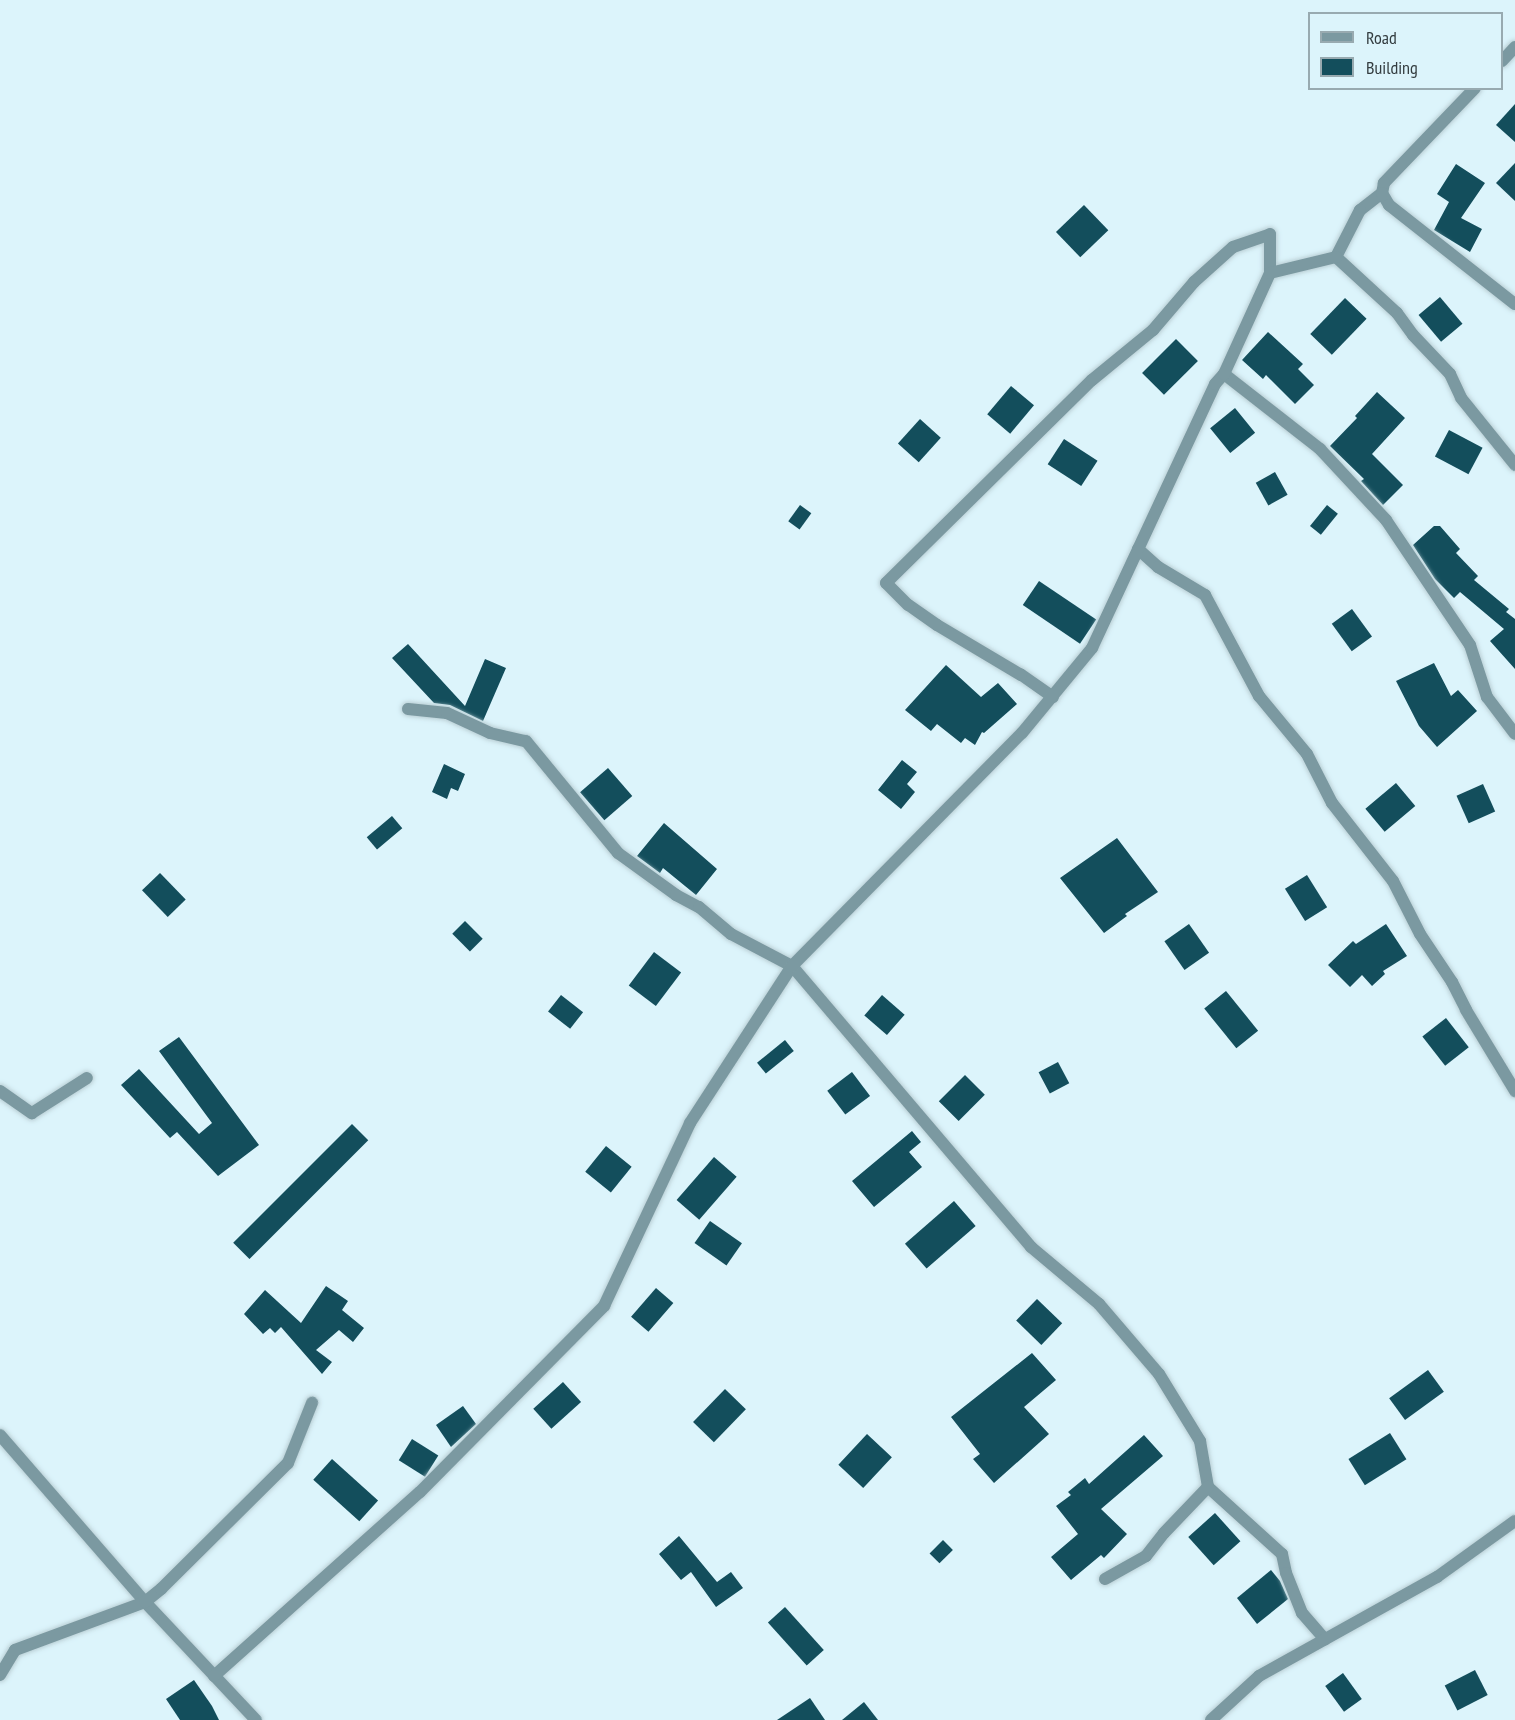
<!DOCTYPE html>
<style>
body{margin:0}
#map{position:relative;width:1515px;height:1720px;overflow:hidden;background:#dcf4fb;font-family:"PT Sans Narrow",sans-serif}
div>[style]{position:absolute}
.building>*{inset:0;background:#134e5c;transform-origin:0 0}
.roads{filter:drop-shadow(0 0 2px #bacfd5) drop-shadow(0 0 2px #bacfd5)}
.minor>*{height:12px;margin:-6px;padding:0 6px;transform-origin:6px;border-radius:6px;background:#7b99a1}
span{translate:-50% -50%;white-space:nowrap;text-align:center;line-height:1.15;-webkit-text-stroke:6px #dcf4fb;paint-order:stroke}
.legend{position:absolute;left:1308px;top:12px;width:195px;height:78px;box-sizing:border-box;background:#dcf4fb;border:2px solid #98aab0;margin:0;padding:8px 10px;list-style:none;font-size:18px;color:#333c3f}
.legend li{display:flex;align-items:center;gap:12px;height:30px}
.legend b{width:30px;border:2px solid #98aab0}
</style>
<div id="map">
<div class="building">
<div style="clip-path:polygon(1515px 104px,1515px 142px,1496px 125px)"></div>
<div style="clip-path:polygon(1515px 163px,1515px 201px,1496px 183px)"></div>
<div style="clip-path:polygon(1456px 164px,1485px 183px,1461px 218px,1482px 229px,1470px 252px,1434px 230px,1449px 202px,1437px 194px)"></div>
<div style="left:1084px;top:205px;width:35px;height:39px;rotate:46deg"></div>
<div style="left:1440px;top:297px;width:35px;height:28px;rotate:50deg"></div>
<div style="left:1345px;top:298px;width:30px;height:50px;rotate:44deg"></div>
<div style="clip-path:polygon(1268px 332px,1303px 364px,1298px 369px,1314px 385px,1295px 404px,1266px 375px,1263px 379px,1242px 360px)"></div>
<div style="left:1176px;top:339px;width:31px;height:48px;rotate:45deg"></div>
<div style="left:1011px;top:386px;width:30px;height:37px;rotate:40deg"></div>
<div style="clip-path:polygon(1377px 392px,1405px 418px,1372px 454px,1403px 485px,1383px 505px,1361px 481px,1364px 479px,1330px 446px,1357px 418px,1355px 416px)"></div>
<div style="left:1235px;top:408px;width:32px;height:32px;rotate:51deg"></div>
<div style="left:920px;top:419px;width:28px;height:33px;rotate:42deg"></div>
<div style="left:1449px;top:430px;width:38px;height:30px;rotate:28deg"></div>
<div style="left:1064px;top:439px;width:40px;height:30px;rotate:33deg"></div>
<div style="left:1275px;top:472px;width:26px;height:22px;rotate:61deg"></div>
<div style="left:800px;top:505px;width:14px;height:20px;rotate:36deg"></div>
<div style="left:1327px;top:505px;width:14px;height:27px;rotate:39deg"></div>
<div style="clip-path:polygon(1434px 526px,1440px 526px,1460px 549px,1456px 553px,1478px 576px,1474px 580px,1509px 609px,1506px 612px,1515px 619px,1515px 669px,1490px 641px,1504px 629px,1460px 592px,1454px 598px,1435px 579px,1413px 545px)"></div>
<div style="left:1039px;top:581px;width:69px;height:29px;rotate:34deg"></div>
<div style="left:1352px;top:609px;width:34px;height:25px;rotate:54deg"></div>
<div style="clip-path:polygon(408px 644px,465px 706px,485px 659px,506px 668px,483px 721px,450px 705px,434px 703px,392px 658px)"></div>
<div style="clip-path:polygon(1434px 663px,1451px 696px,1458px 690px,1477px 711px,1437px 747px,1419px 726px,1396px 681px)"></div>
<div style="clip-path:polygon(946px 665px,981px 697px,998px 683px,1017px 704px,984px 733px,982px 732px,975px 745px,965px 738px,961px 743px,937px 724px,931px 731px,905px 710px)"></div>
<div style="clip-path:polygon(902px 760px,917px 772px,907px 784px,915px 792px,901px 809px,878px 790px)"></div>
<div style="clip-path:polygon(444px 764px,465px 774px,458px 791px,451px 788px,447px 799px,432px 792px)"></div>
<div style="left:608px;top:768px;width:37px;height:37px;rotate:49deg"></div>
<div style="left:1396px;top:783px;width:30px;height:40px;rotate:50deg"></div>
<div style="left:1483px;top:784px;width:30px;height:29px;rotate:66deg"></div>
<div style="left:392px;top:816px;width:16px;height:33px;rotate:50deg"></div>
<div style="clip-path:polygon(664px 823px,717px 869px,696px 895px,663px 868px,660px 873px,637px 856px)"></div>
<div style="clip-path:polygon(1117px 838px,1158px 892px,1125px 914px,1127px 916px,1104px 933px,1060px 878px)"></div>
<div style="left:160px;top:873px;width:37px;height:25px;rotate:46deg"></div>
<div style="left:1307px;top:875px;width:38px;height:26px;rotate:58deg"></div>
<div style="left:465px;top:921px;width:25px;height:18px;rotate:45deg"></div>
<div style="left:1189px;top:924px;width:35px;height:30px;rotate:55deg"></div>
<div style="clip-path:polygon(1386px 924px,1407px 956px,1383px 971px,1385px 974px,1372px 986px,1362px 975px,1350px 987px,1328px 965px,1353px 941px,1356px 944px)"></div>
<div style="left:654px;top:952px;width:34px;height:42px;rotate:37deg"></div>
<div style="left:1226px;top:991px;width:51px;height:28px;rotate:51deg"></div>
<div style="left:561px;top:995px;width:28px;height:21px;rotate:38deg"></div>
<div style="left:882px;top:995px;width:30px;height:27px;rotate:41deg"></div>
<div style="left:1446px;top:1018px;width:37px;height:30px;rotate:52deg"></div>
<div style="clip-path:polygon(179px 1037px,259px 1145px,218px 1176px,177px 1132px,170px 1138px,121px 1085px,139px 1069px,199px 1134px,212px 1123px,159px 1051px)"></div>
<div style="left:785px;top:1040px;width:14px;height:36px;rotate:51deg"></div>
<div style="left:1058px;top:1062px;width:24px;height:22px;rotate:62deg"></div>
<div style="left:852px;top:1072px;width:30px;height:31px;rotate:53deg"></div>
<div style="left:965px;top:1075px;width:28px;height:37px;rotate:45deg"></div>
<div style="left:352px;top:1124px;width:23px;height:168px;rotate:45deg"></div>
<div style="clip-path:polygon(912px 1131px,921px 1142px,909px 1152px,922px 1167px,874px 1207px,852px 1181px)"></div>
<div style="left:606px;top:1146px;width:33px;height:33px;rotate:39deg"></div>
<div style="left:714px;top:1157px;width:30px;height:57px;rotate:41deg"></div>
<div style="left:954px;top:1201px;width:33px;height:65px;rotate:49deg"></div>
<div style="left:710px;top:1221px;width:39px;height:27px;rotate:35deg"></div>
<div style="clip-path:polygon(326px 1286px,348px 1301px,342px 1310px,364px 1328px,353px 1342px,339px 1330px,316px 1350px,332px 1362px,322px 1374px,281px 1327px,275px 1333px,270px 1328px,263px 1334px,244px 1314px,265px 1290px,301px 1323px)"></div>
<div style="left:656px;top:1288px;width:23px;height:38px;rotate:41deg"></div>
<div style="left:1037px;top:1299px;width:35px;height:30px;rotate:44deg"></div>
<div style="clip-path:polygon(1032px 1353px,1056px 1380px,1024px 1407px,1049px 1434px,994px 1483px,973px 1459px,980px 1454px,951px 1417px)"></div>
<div style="left:1428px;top:1370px;width:27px;height:48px;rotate:54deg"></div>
<div style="left:563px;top:1382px;width:27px;height:40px;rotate:48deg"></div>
<div style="left:725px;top:1389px;width:29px;height:46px;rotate:44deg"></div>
<div style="clip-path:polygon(463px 1406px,476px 1424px,451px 1447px,436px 1425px)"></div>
<div style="left:1390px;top:1433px;width:31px;height:49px;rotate:58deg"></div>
<div style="left:867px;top:1434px;width:34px;height:42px;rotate:43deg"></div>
<div style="clip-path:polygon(1144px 1435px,1163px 1456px,1101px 1509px,1127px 1534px,1104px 1558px,1101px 1555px,1071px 1580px,1051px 1557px,1078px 1534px,1056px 1506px,1071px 1495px,1068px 1492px,1085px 1478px,1089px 1484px)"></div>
<div style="left:412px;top:1439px;width:31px;height:25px;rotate:32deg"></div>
<div style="left:332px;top:1459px;width:62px;height:28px;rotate:42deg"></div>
<div style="left:1215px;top:1513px;width:38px;height:36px;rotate:48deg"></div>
<div style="clip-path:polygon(679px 1536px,717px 1582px,731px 1572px,743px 1588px,716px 1607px,691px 1572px,681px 1580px,659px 1554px)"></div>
<div style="left:943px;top:1540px;width:14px;height:19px;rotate:45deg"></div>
<div style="clip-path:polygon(1271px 1570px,1280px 1581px,1288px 1599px,1257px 1624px,1237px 1598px)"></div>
<div style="left:785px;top:1607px;width:58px;height:23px;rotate:48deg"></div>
<div style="left:1475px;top:1670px;width:28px;height:34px;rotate:63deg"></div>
<div style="left:1343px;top:1673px;width:32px;height:22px;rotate:54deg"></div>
<div style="clip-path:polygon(194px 1680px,212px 1706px,219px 1720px,180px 1720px,166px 1699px)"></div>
<div style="clip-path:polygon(810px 1698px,825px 1720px,777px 1720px)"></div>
<div style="clip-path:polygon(864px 1702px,878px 1720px,842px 1720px)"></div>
</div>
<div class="roads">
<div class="minor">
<div style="left:1502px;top:61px;width:19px;rotate:-47deg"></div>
<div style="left:1475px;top:88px;width:132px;rotate:133.8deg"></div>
<div style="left:1384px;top:183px;width:10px;rotate:101deg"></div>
<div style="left:1382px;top:193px;width:28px;rotate:142deg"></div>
<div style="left:1360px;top:210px;width:53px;rotate:117.1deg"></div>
<div style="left:1336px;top:257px;width:83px;rotate:42.6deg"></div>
<div style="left:1397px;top:313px;width:27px;rotate:54deg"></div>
<div style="left:1413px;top:335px;width:54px;rotate:46.5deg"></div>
<div style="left:1450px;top:374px;width:26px;rotate:65deg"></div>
<div style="left:1461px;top:398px;width:86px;rotate:51.1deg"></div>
<div style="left:1382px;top:193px;width:14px;rotate:60deg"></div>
<div style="left:1389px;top:205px;width:160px;rotate:38.2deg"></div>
<div style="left:1224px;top:374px;width:122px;rotate:38deg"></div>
<div style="left:1320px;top:449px;width:97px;rotate:47.1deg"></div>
<div style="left:1386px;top:520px;width:151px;rotate:56.1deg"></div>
<div style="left:1470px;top:645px;width:55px;rotate:71.9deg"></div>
<div style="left:1487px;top:697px;width:46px;rotate:52.9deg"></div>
<div style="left:1138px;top:549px;width:27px;rotate:42deg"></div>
<div style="left:1158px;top:567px;width:55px;rotate:30.8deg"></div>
<div style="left:1205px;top:595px;width:115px;rotate:61.9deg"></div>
<div style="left:1259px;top:696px;width:75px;rotate:50.4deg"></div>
<div style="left:1307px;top:754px;width:55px;rotate:63deg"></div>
<div style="left:1332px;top:803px;width:99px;rotate:52deg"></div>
<div style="left:1393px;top:881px;width:59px;rotate:63deg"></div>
<div style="left:1420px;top:934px;width:58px;rotate:56.3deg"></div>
<div style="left:1452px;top:982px;width:31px;rotate:63deg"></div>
<div style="left:1466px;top:1010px;width:95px;rotate:58.8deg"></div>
<div style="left:1053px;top:697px;width:39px;rotate:-145deg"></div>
<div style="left:1021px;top:675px;width:98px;rotate:-149.2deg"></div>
<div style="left:937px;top:625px;width:35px;rotate:-145deg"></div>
<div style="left:908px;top:605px;width:31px;rotate:-135deg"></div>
<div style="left:886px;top:583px;width:289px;rotate:-44.6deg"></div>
<div style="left:1092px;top:380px;width:79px;rotate:-39.3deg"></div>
<div style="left:1153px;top:330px;width:63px;rotate:-49.5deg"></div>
<div style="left:1194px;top:282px;width:52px;rotate:-41.9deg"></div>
<div style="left:1233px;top:247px;width:39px;rotate:-19deg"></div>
<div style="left:1270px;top:234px;width:39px;rotate:90deg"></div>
<div style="left:408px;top:709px;width:39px;rotate:6deg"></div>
<div style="left:447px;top:713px;width:47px;rotate:24.9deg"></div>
<div style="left:490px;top:733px;width:37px;rotate:13deg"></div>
<div style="left:526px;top:741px;width:145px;rotate:50.6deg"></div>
<div style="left:618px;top:853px;width:72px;rotate:35.9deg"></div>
<div style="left:676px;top:895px;width:26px;rotate:28deg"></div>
<div style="left:699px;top:907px;width:42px;rotate:40.2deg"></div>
<div style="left:731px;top:934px;width:69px;rotate:27.7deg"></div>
<div style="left:792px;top:966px;width:369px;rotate:49.6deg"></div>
<div style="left:1031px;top:1247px;width:89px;rotate:40deg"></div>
<div style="left:1099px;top:1304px;width:92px;rotate:49.4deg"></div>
<div style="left:1159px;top:1374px;width:79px;rotate:58.5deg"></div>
<div style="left:1200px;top:1441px;width:47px;rotate:80.1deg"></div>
<div style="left:1208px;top:1487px;width:100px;rotate:42.2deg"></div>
<div style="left:1282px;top:1554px;width:19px;rotate:78deg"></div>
<div style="left:1286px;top:1573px;width:43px;rotate:68.2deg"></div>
<div style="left:1302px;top:1613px;width:35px;rotate:49deg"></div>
<div style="left:0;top:1091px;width:39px;rotate:35deg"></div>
<div style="left:32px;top:1113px;width:65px;rotate:-32.5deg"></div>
<div style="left:0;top:1435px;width:221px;rotate:49deg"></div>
<div style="left:145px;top:1602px;width:162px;rotate:46.8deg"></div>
<div style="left:1105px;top:1579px;width:47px;rotate:-29.3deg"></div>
<div style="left:1146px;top:1556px;width:29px;rotate:-52deg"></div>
<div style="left:1164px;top:1533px;width:64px;rotate:-46.3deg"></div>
<div style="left:0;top:1675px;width:29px;rotate:-59deg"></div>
<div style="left:15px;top:1650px;width:139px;rotate:-20.3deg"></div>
<div style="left:145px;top:1602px;width:21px;rotate:-39deg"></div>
<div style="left:161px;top:1589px;width:179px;rotate:-44.8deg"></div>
<div style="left:288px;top:1463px;width:65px;rotate:-68.2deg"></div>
<div style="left:214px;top:1676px;width:276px;rotate:-41.8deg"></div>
<div style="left:420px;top:1492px;width:262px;rotate:-45.3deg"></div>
<div style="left:604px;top:1306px;width:202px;rotate:-64.8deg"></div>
<div style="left:690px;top:1123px;width:187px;rotate:-57deg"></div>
<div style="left:792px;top:966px;width:327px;rotate:-45.4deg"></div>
<div style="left:1022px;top:733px;width:110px;rotate:-50.5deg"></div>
<div style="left:1092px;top:648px;width:291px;rotate:-65deg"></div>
<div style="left:1215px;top:384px;width:13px;rotate:-48deg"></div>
<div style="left:1224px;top:374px;width:111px;rotate:-65.5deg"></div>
<div style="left:1270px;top:273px;width:68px;rotate:-13.6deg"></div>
<div style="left:1211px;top:1720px;width:65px;rotate:-42.5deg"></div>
<div style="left:1259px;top:1676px;width:204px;rotate:-29.1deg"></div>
<div style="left:1437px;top:1577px;width:96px;rotate:-35.7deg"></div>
</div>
</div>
<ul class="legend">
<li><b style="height:8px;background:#7b99a1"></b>Road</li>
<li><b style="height:16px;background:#134e5c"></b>Building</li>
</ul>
</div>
